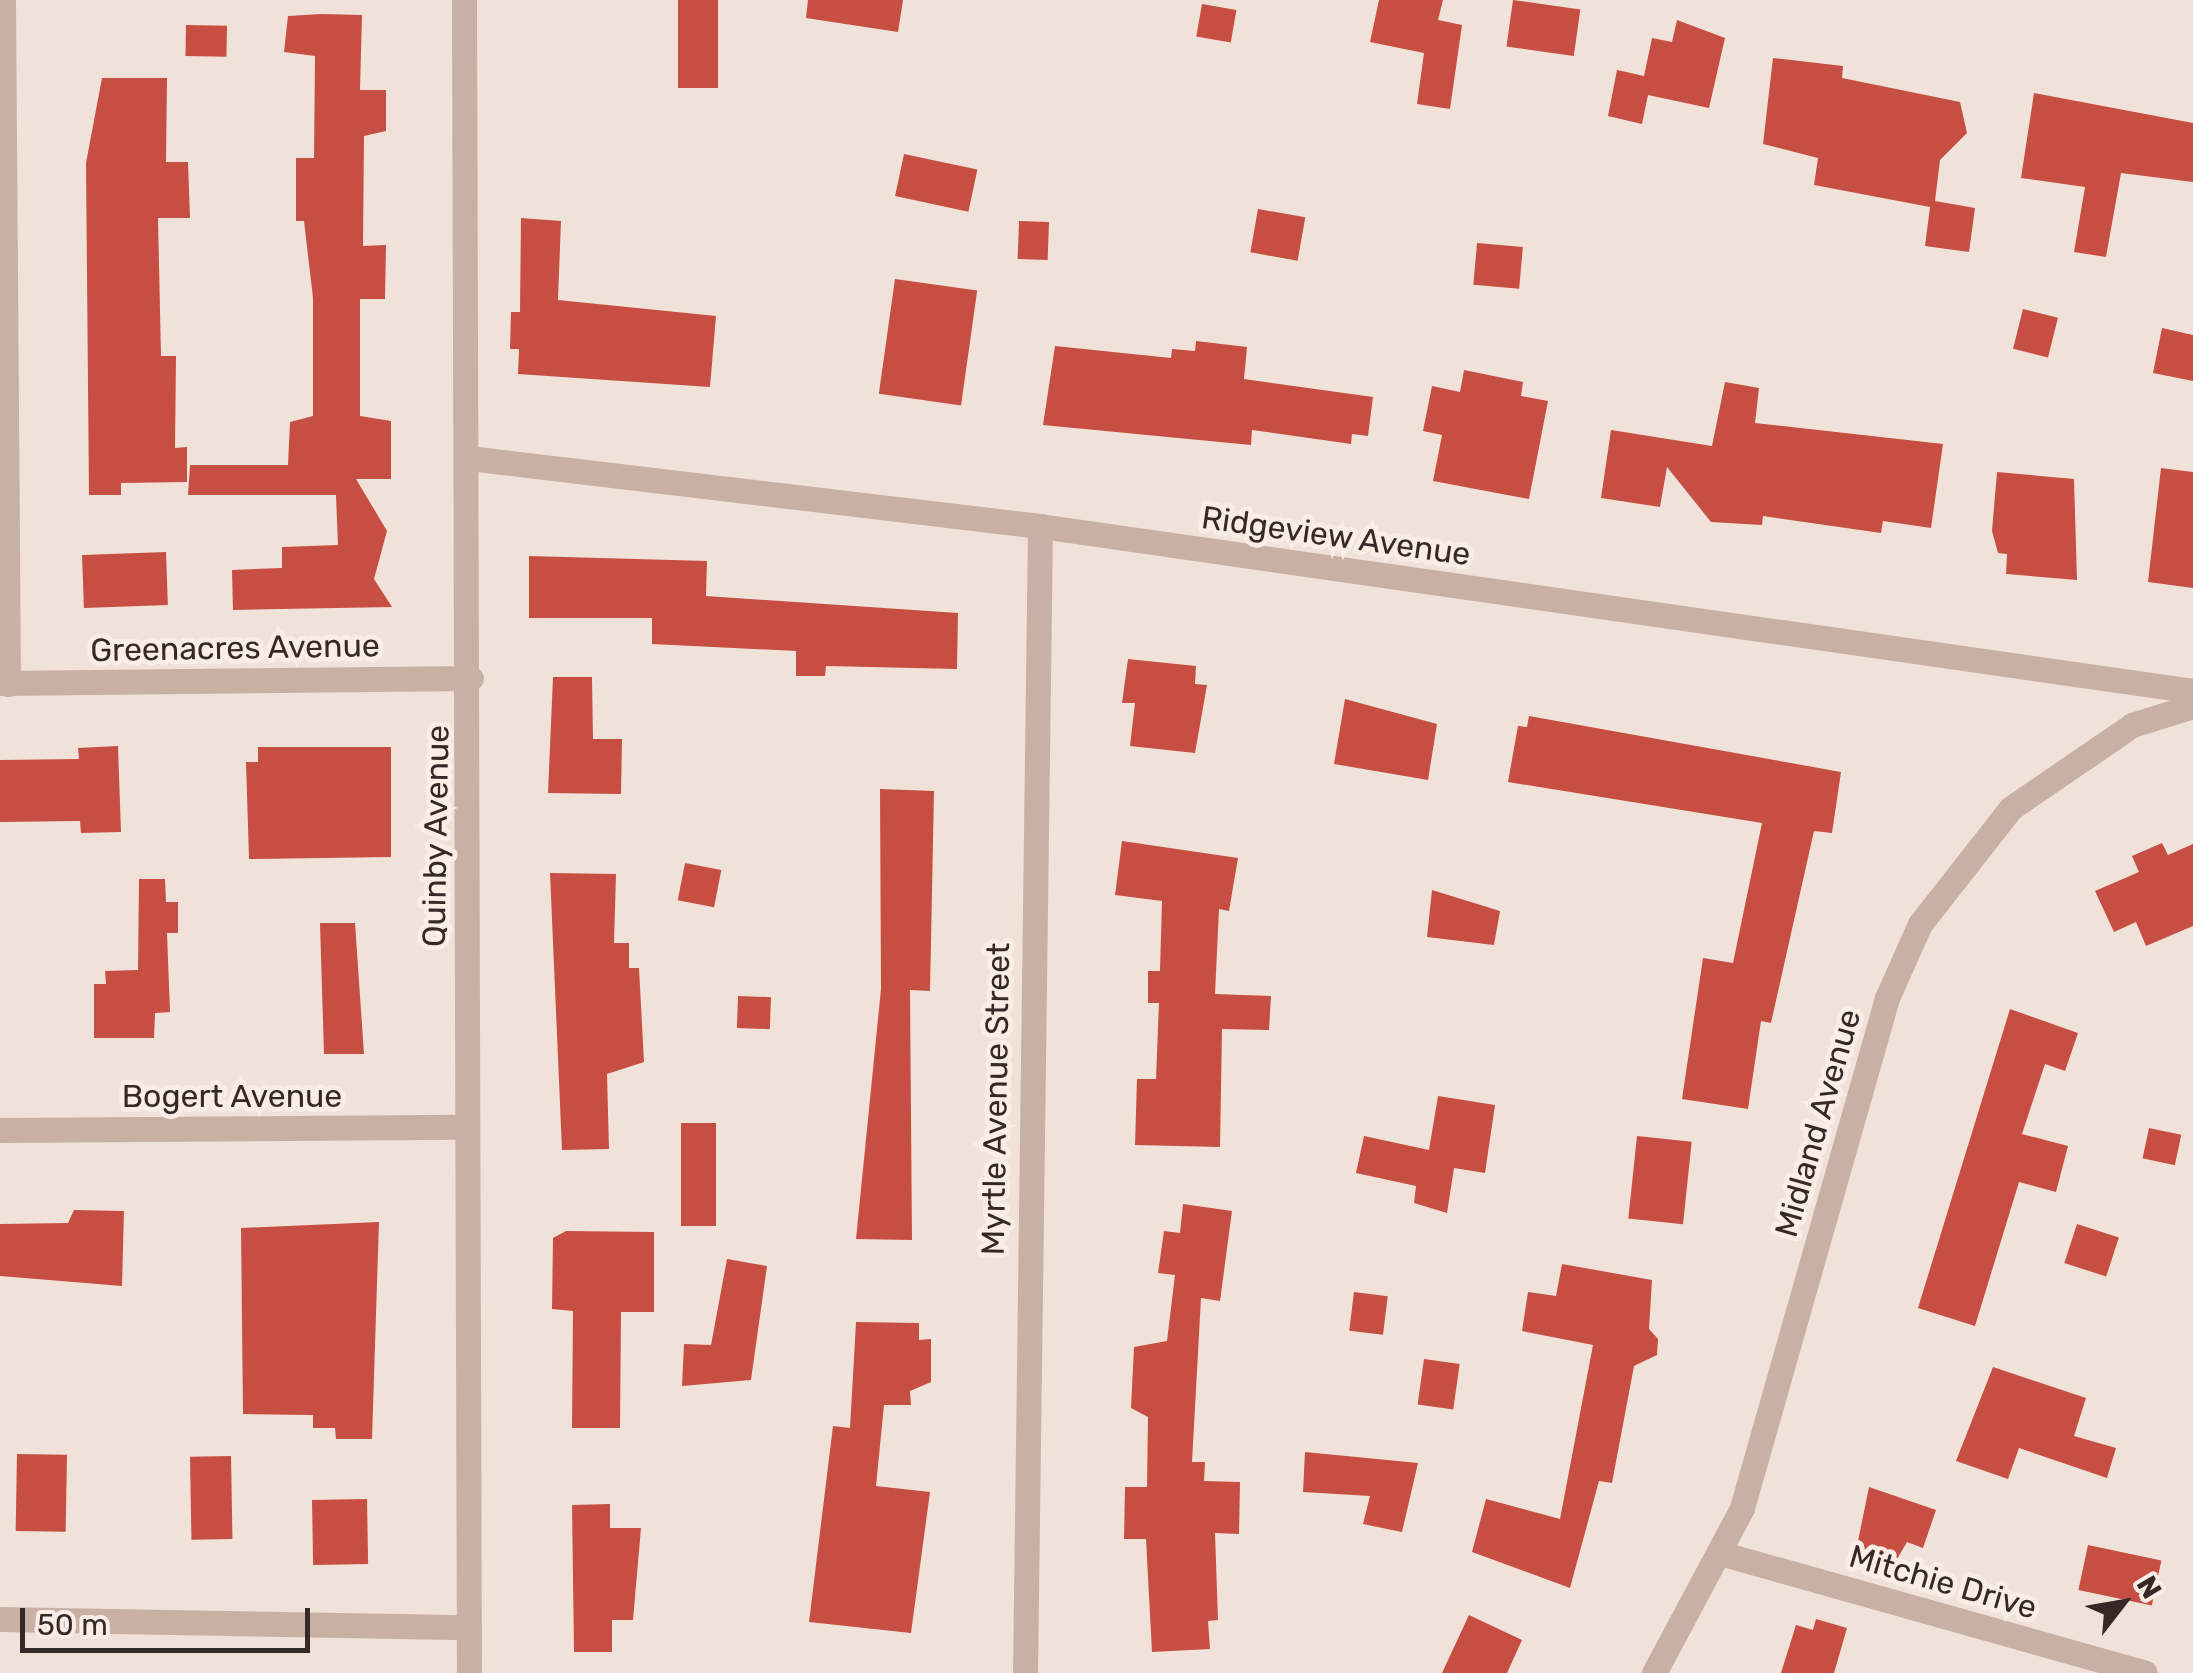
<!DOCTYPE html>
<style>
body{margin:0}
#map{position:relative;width:2193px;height:1673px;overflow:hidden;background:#f1e2d9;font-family:Rubik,sans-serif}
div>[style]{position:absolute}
.building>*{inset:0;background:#c74e42;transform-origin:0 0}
.minor>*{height:25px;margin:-12.5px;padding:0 12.5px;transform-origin:12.5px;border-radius:12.5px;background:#c9b0a5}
span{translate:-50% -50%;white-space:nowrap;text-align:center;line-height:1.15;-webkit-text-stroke:10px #f9ede6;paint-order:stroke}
.street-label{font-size:32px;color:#352927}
.north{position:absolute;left:2073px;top:1553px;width:100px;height:100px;-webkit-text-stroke:8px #f9ede6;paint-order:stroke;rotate:59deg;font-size:28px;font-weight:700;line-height:40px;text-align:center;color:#352927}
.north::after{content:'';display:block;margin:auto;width:35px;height:45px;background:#352927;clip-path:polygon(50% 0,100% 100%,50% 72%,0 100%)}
.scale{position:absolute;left:20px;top:1608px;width:290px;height:45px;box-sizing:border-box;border:5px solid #352927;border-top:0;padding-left:12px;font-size:30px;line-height:35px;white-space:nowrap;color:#352927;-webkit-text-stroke:8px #f9ede6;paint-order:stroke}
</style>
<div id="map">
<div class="building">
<div style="left:678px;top:0;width:40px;height:88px"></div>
<div style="clip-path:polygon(808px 0,903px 0,898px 32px,806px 18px)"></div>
<div style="clip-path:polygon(1379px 0,1443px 0,1438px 20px,1462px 25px,1450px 109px,1417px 104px,1424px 53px,1370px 42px)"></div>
<div style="left:1513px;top:0;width:68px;height:47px;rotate:8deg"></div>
<div style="left:1202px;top:4px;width:35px;height:33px;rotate:10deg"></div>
<div style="clip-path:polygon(322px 14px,362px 15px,360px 90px,386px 90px,386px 131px,364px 136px,363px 246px,386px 245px,385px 299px,360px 299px,360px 416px,391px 421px,391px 479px,356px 479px,387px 531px,374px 579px,392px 607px,233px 610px,232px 570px,282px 568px,282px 547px,338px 545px,336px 495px,188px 495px,190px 465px,288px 465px,290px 422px,313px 416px,313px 298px,304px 221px,296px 221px,296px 158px,314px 158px,315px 56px,284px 52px,288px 16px)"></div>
<div style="clip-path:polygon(1677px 20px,1725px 38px,1709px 108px,1648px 95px,1642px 124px,1608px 116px,1617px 70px,1644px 76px,1652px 38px,1672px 42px)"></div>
<div style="left:186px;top:25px;width:41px;height:31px;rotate:1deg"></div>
<div style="clip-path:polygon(1773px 58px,1843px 66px,1842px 78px,1960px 102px,1967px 133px,1940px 160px,1935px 201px,1975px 208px,1969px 252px,1925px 246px,1930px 207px,1814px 185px,1818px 158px,1763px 144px)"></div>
<div style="clip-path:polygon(102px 78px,167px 78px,166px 162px,188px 162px,190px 218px,158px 218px,161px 356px,176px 356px,175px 448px,187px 447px,187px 482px,121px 483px,121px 495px,89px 495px,86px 163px)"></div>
<div style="clip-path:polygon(2034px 93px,2193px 123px,2193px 182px,2121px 173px,2106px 257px,2074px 252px,2085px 187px,2021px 178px)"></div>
<div style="left:904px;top:154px;width:75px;height:43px;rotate:12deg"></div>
<div style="left:1258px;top:209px;width:48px;height:44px;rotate:10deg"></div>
<div style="clip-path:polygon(521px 218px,561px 221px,558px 300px,716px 316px,710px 387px,518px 374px,519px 349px,510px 349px,511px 312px,520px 312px)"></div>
<div style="left:1019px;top:221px;width:30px;height:38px;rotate:2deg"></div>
<div style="left:1477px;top:243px;width:46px;height:42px;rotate:5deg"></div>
<div style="left:895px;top:279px;width:83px;height:116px;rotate:8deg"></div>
<div style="left:2023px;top:309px;width:36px;height:41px;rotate:14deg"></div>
<div style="clip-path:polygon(2162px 328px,2193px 335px,2193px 381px,2153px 373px)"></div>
<div style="clip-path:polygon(1196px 341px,1247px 347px,1244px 379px,1373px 397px,1368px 436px,1352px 434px,1351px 444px,1252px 430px,1251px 445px,1043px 425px,1055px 346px,1171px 358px,1172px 349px,1195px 351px)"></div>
<div style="clip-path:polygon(1464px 370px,1523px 382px,1521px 396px,1548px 401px,1529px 499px,1433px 481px,1442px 435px,1423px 431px,1432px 386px,1460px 392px)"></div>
<div style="clip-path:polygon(1725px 382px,1759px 388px,1755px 423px,1943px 444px,1931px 528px,1883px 521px,1881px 533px,1763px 516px,1762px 525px,1711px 522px,1667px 467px,1660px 507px,1601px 498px,1611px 430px,1712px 446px)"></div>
<div style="clip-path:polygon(2161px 468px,2193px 472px,2193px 588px,2148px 582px)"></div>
<div style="clip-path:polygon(1997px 472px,2074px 479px,2077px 580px,2006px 574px,2007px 554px,1998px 553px,1992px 531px)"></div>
<div style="left:166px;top:552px;width:53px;height:84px;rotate:88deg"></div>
<div style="clip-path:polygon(529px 556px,707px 561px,706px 596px,958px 613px,957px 669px,826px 666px,825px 676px,796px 676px,796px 651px,652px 644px,652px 618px,529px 618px)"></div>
<div style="clip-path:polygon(1128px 659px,1196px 666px,1195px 684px,1207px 685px,1195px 753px,1130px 746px,1135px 703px,1122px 703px)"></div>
<div style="clip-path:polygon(553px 677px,592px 677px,593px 739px,622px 739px,621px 794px,548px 793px)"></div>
<div style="clip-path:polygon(1345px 699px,1437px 724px,1428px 780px,1334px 764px)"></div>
<div style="clip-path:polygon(1529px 716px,1841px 772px,1832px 833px,1814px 831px,1771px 1023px,1761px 1021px,1748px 1109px,1682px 1099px,1703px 958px,1733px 963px,1762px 823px,1508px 782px,1518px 726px,1527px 727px)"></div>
<div style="clip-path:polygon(118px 746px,121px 832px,81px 833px,80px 821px,0 822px,0 760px,79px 759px,78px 748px)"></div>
<div style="clip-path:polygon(258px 747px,391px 747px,391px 857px,249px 859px,246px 762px,258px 762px)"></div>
<div style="clip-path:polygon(880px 789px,934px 791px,930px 991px,910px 990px,912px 1240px,856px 1239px,881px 989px)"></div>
<div style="clip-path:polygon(1122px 841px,1238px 858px,1229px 911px,1219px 909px,1215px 994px,1271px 996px,1269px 1030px,1222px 1029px,1220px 1147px,1135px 1145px,1137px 1079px,1156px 1079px,1159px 1003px,1148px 1003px,1148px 971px,1160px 971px,1162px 901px,1115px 895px)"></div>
<div style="clip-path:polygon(2162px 843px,2168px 855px,2193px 844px,2193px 926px,2146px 946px,2136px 922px,2114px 932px,2095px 891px,2139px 872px,2132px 856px)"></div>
<div style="left:685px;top:863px;width:37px;height:38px;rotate:11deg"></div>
<div style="clip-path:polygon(550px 873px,616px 874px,614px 943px,629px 943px,629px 968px,639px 968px,644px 1062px,607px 1074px,609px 1149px,562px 1150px)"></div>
<div style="clip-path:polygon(139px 879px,165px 879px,166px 902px,178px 902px,178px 933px,167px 933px,170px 1012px,155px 1013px,154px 1038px,94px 1038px,94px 984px,106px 984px,105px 971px,138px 970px)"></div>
<div style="clip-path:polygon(1432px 890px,1500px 911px,1494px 945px,1427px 937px)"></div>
<div style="clip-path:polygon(320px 923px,355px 923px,364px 1054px,324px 1054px)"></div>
<div style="left:738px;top:996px;width:33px;height:32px;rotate:2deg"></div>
<div style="clip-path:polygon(2010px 1009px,2078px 1033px,2065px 1071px,2045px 1064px,2022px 1134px,2068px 1146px,2056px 1192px,2019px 1182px,1975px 1326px,1918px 1308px)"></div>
<div style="clip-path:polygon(1438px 1096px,1495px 1105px,1485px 1173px,1454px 1168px,1447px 1213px,1414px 1203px,1416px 1186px,1356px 1173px,1364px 1136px,1429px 1150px)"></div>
<div style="left:681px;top:1123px;width:35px;height:103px"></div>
<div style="left:2149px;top:1128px;width:33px;height:31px;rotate:12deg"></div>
<div style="left:1637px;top:1136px;width:55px;height:83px;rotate:6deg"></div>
<div style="clip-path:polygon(1183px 1204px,1232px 1211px,1220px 1301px,1201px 1298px,1192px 1462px,1205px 1462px,1204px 1481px,1240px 1482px,1239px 1534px,1215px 1533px,1218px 1620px,1208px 1621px,1210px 1649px,1152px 1652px,1146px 1539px,1124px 1539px,1125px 1487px,1147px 1487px,1148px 1417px,1131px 1408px,1134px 1347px,1167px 1341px,1175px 1275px,1158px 1273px,1164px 1231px,1180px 1233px)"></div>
<div style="clip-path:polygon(74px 1210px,124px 1211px,122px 1286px,0 1276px,0 1224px,68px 1223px)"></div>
<div style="clip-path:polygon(379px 1222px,372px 1439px,336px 1439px,335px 1428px,313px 1428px,313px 1415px,243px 1414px,241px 1228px)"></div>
<div style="left:2077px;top:1224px;width:44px;height:41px;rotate:18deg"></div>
<div style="clip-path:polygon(566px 1231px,654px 1232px,654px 1312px,621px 1312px,620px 1428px,572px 1428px,573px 1311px,552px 1309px,553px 1238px)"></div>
<div style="clip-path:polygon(727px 1259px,767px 1266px,751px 1380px,682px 1386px,684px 1344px,711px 1345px)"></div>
<div style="clip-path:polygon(1562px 1264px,1652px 1280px,1649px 1329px,1658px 1339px,1657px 1355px,1634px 1366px,1612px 1483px,1599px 1481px,1570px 1588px,1472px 1552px,1486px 1499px,1560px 1519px,1593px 1345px,1522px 1331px,1528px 1292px,1556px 1296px)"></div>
<div style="left:1354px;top:1292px;width:34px;height:39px;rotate:7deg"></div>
<div style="clip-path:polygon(856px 1322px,919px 1323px,919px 1340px,931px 1339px,931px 1382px,910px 1391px,911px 1405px,884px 1405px,876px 1486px,930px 1492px,911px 1633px,809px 1622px,833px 1426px,850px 1428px)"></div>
<div style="left:1424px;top:1359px;width:36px;height:46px;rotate:8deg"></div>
<div style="clip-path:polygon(1993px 1367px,2086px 1398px,2074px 1436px,2116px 1448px,2107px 1478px,2019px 1448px,2008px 1479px,1956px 1461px)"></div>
<div style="clip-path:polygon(1305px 1452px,1418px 1463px,1402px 1532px,1363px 1524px,1370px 1496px,1303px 1492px)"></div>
<div style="left:17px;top:1454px;width:50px;height:77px;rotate:1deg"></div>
<div style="left:231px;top:1456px;width:83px;height:41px;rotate:89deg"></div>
<div style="clip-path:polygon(1869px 1487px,1936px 1510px,1923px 1548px,1907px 1542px,1889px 1573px,1854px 1561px)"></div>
<div style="left:367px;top:1499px;width:65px;height:55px;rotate:89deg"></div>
<div style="clip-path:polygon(610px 1504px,610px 1528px,641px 1528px,633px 1620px,612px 1620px,612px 1652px,574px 1652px,572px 1505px)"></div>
<div style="left:2088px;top:1545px;width:75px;height:46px;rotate:12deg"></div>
<div style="clip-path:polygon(1469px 1615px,1522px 1640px,1507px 1673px,1442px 1673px)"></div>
<div style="clip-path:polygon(1816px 1619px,1847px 1628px,1834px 1673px,1781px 1673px,1796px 1625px,1813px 1630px)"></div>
</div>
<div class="minor">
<div style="left:3px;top:0;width:684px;rotate:89.58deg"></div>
<div style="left:464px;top:0;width:1673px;rotate:89.83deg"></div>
<div style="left:469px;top:458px;width:575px;rotate:6.79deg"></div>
<div style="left:1040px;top:526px;width:1165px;rotate:8.14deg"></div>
<div style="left:0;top:683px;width:471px;rotate:-0.6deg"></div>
<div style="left:0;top:1130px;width:465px;rotate:-0.4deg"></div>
<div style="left:1723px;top:1554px;width:438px;rotate:15.7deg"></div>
<div style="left:0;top:1619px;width:468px;rotate:1deg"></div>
<div style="left:1025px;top:1673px;width:1147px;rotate:-89.25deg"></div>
<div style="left:1654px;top:1673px;width:187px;rotate:-61.9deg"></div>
<div style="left:1742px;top:1508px;width:530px;rotate:-74.13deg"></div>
<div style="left:1887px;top:998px;width:81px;rotate:-66deg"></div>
<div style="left:1920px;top:924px;width:147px;rotate:-51.9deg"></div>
<div style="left:2011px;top:808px;width:147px;rotate:-34.4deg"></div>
<div style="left:2132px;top:725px;width:64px;rotate:-17.3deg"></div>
</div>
<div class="street-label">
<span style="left:1336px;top:536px;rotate:8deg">Ridgeview Avenue</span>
<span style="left:235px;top:648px;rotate:-1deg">Greenacres Avenue</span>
<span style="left:436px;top:836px;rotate:-89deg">Quinby Avenue</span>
<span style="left:232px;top:1096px">Bogert Avenue</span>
<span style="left:996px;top:1099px;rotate:-89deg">Myrtle Avenue Street</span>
<span style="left:1818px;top:1123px;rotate:-74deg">Midland Avenue</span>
<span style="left:1943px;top:1582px;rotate:16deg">Mitchie Drive</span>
</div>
<div class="north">N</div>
<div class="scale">50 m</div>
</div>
